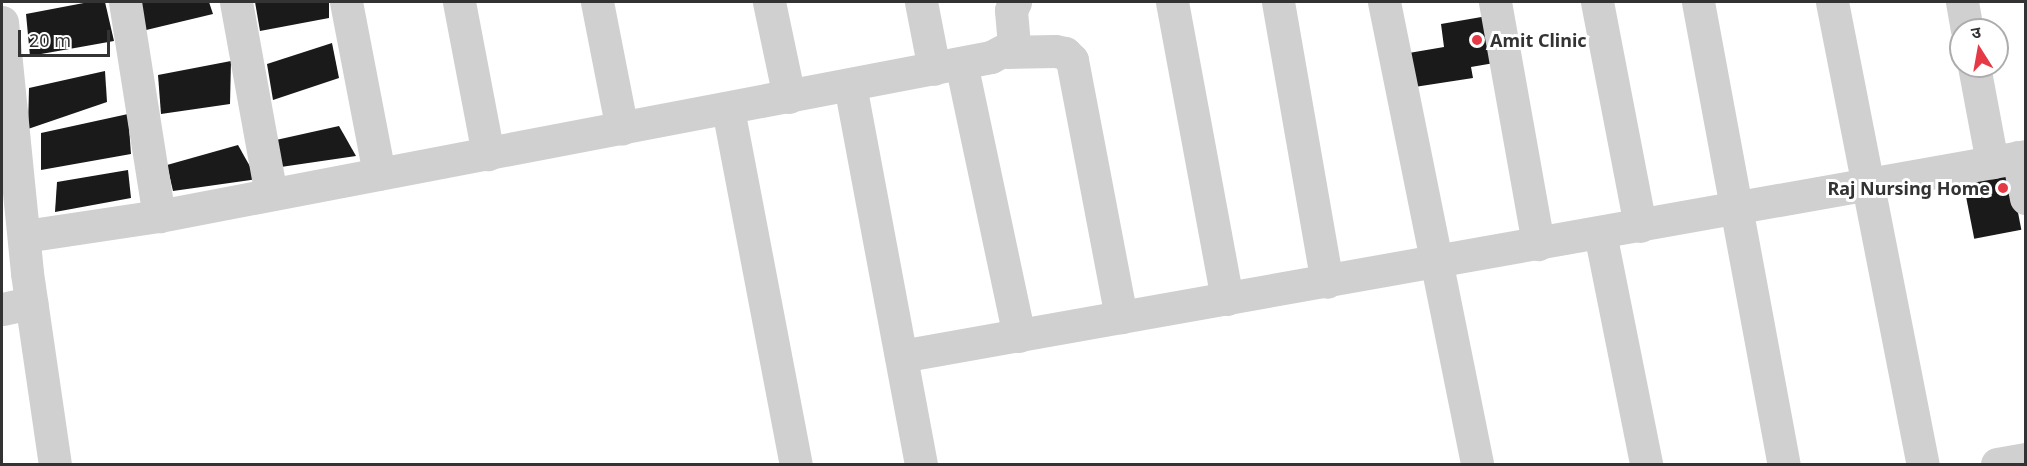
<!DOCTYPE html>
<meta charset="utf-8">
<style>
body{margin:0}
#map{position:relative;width:2027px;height:466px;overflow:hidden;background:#fff;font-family:"Noto Sans","Noto Sans Devanagari",sans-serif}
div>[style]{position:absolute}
.building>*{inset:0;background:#1a1a1a;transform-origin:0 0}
.minor>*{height:33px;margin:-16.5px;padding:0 16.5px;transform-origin:16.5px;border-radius:16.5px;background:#d0d0d0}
.dots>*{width:16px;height:16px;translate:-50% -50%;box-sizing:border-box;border:3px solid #fff;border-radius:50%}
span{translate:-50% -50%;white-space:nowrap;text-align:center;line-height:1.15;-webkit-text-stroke:6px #fff;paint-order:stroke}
.poi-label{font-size:18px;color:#333;font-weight:700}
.left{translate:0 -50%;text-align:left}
.right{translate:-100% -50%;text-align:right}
.frame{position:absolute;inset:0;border:3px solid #333;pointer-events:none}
.north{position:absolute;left:1949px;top:18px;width:60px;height:60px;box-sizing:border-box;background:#fff;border:2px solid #adadad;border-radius:50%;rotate:349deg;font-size:16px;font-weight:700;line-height:24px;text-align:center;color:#333}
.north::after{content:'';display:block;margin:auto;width:21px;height:27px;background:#e63946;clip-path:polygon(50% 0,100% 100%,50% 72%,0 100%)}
.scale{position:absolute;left:18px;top:30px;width:92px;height:27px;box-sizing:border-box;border:3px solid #333;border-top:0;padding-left:8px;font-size:18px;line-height:21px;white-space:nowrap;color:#333;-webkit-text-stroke:4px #fff;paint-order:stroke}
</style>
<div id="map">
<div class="building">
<div style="clip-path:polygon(89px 2px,105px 2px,114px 41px,30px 56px,26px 14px)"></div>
<div style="clip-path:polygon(142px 2px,209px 2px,213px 14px,142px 31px)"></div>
<div style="clip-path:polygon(255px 2px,329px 2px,329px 18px,260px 31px)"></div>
<div style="clip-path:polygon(1493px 15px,1500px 62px,1471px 67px,1473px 78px,1408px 88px,1403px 54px,1444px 47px,1441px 24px)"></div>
<div style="clip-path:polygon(332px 43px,339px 78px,273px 100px,267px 64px)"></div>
<div style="clip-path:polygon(231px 61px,230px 104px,161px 114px,158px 75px)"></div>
<div style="clip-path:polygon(105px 71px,107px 102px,28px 129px,29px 88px)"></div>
<div style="clip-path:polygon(128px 114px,131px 154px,41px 170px,41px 133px)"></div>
<div style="clip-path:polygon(339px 126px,356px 156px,274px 168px,276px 140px)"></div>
<div style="clip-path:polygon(238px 145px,257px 179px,173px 191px,167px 165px)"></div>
<div style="left:2008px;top:161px;width:70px;height:48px;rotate:79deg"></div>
<div style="clip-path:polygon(128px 170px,131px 198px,55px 212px,57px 182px)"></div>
</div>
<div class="minor">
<div style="left:125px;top:2px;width:217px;rotate:81deg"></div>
<div style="left:236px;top:2px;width:195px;rotate:79.7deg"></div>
<div style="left:346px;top:2px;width:175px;rotate:79.1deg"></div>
<div style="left:459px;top:2px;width:155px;rotate:79.2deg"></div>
<div style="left:597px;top:2px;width:129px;rotate:78.9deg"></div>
<div style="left:769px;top:2px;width:97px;rotate:78.1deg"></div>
<div style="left:921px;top:2px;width:68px;rotate:79deg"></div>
<div style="left:1172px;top:2px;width:302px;rotate:79.5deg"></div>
<div style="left:1278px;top:2px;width:284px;rotate:80.1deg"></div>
<div style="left:1384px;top:2px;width:471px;rotate:78.6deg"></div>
<div style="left:1495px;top:2px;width:246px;rotate:79.9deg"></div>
<div style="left:1597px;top:2px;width:228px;rotate:79.1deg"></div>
<div style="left:1698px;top:2px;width:470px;rotate:79.5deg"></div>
<div style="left:1832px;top:2px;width:471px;rotate:78.9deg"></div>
<div style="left:1962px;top:2px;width:28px;rotate:80deg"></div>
<div style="left:2px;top:22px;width:252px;rotate:84.3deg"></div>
<div style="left:27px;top:273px;width:193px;rotate:81.7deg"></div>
<div style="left:1007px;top:52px;width:48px;rotate:-1.2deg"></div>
<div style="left:1055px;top:51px;width:10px;rotate:11deg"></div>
<div style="left:1065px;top:53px;width:10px;rotate:45deg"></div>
<div style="left:1072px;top:60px;width:262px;rotate:79.2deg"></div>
<div style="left:961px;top:63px;width:279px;rotate:78deg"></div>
<div style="left:1974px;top:66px;width:98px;rotate:79.4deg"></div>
<div style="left:850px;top:85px;width:386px;rotate:79.4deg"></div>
<div style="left:728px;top:109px;width:361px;rotate:79.2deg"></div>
<div style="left:2018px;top:157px;width:42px;rotate:79deg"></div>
<div style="left:1600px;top:233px;width:236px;rotate:78.7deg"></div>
<div style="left:25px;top:236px;width:135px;rotate:-8.5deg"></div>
<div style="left:159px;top:216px;width:847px;rotate:-10.82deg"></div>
<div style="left:991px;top:57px;width:26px;rotate:-28deg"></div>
<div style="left:1014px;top:45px;width:35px;rotate:-95deg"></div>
<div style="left:1011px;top:10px;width:9px;rotate:-63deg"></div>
<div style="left:2px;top:309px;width:30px;rotate:-12deg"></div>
<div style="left:901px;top:356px;width:1143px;rotate:-10.08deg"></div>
<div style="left:1997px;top:464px;width:29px;rotate:-10deg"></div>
</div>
<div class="dots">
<div style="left:1477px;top:40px;background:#e63946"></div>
<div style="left:2003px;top:188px;background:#e63946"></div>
</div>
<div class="poi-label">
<span class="left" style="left:1490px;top:40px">Amit Clinic</span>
<span class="right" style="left:1990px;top:188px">Raj Nursing Home</span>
</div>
<div class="frame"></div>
<div class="north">उ</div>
<div class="scale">20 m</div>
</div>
